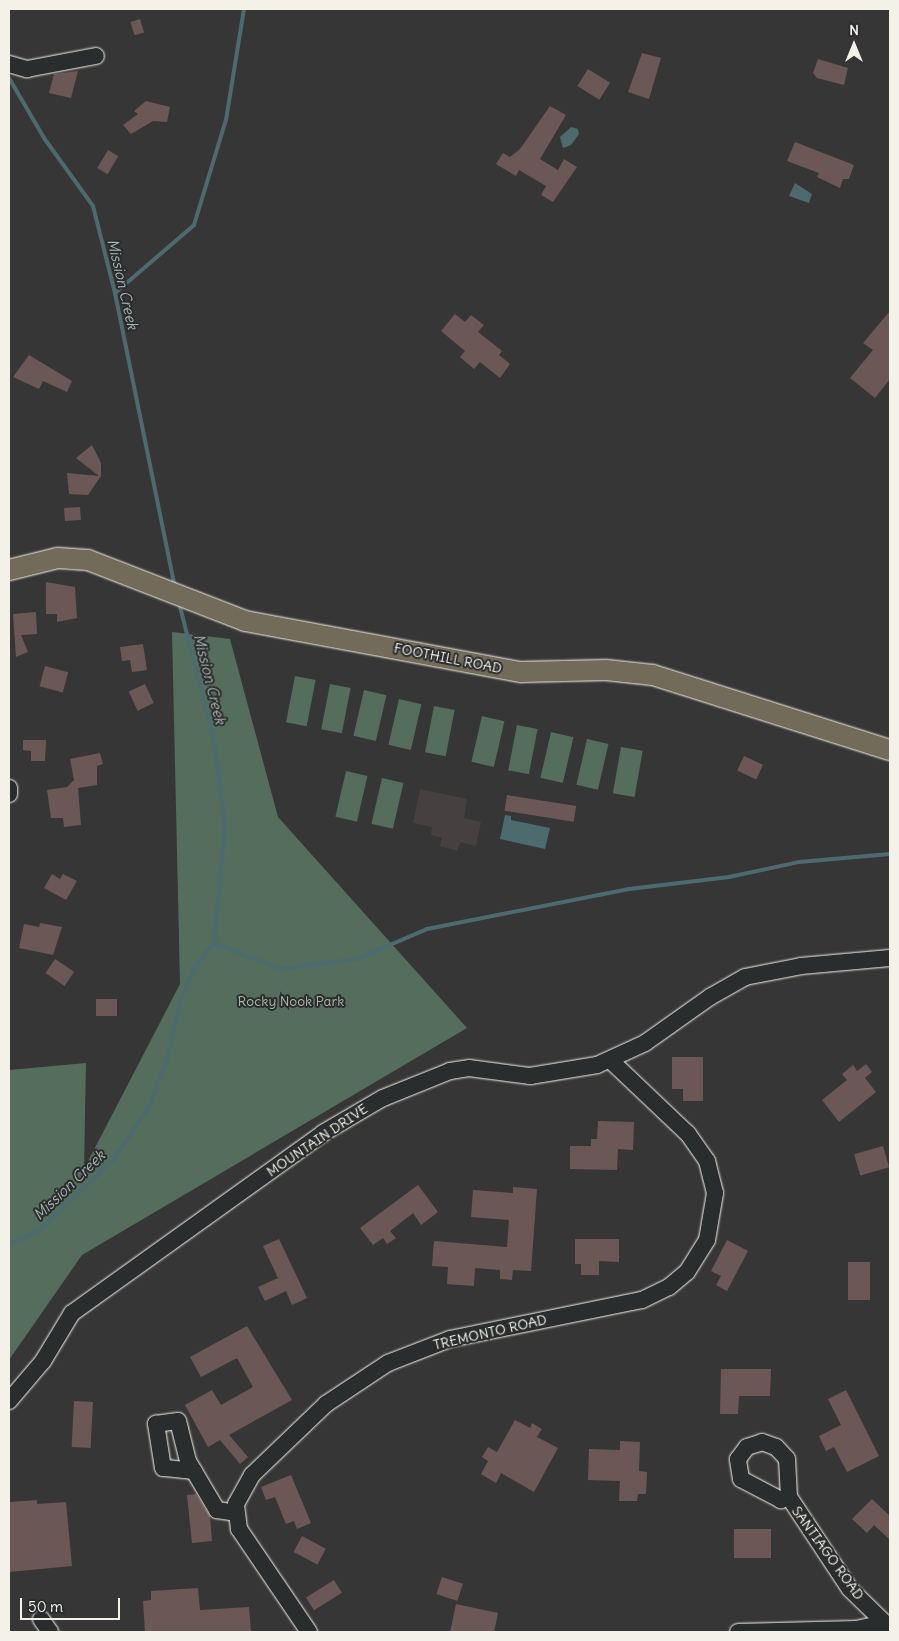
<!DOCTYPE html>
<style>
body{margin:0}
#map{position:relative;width:899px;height:1641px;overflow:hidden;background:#373636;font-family:Delius,sans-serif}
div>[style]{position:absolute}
.built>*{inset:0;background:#474040}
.green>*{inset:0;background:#546d5c;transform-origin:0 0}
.water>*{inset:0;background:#4d6b6f}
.stream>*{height:4px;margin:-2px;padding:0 2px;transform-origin:2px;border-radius:2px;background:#4d6b6f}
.building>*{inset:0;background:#6b5856;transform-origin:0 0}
.roads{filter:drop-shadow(0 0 1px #f4f1e8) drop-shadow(0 0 1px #f4f1e8)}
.minor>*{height:16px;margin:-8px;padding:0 8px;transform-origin:8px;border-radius:8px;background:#2a2d2e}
.major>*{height:20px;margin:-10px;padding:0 10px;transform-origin:10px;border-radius:10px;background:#726b5a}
span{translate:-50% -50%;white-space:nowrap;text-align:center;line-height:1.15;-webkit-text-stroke:4px #2a2d2e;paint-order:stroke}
.street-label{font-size:14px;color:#f4f1e8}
.park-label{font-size:14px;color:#acb6a9}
.water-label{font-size:15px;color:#a9b5b2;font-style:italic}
.frame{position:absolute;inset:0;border:10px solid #f4f1e8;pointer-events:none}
.north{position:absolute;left:829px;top:20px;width:50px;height:50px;-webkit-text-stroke:4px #2a2d2e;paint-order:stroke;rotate:0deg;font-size:14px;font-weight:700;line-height:20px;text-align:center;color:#f4f1e8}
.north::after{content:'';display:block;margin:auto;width:18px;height:22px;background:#f4f1e8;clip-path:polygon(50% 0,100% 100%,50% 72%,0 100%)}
.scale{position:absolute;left:20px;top:1598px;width:100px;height:22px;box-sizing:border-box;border:2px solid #f4f1e8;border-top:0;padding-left:6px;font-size:15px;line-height:18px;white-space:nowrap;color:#f4f1e8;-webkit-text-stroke:4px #2a2d2e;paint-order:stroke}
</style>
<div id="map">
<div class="built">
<div style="clip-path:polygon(420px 789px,467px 799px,464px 818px,481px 822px,476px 846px,460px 842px,457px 851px,440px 846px,442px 838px,431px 835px,432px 827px,413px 823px)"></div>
</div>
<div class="green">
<div style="clip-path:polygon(172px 632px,230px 639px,278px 817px,467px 1028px,82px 1255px,9px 1360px,9px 1070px,86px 1063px,84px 1169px,180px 984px)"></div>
<div style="left:295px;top:676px;width:21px;height:47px;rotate:11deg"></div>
<div style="left:330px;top:684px;width:21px;height:46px;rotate:11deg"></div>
<div style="left:364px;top:690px;width:23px;height:47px;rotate:13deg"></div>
<div style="left:399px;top:699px;width:23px;height:47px;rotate:13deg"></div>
<div style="left:434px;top:706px;width:21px;height:47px;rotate:11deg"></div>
<div style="left:482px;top:716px;width:23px;height:47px;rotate:13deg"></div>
<div style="left:517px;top:725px;width:21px;height:46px;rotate:11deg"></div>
<div style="left:551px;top:732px;width:23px;height:47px;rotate:13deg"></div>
<div style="left:587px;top:739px;width:22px;height:47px;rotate:13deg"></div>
<div style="left:621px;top:747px;width:22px;height:47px;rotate:10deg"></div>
<div style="left:346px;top:771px;width:22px;height:47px;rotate:13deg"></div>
<div style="left:382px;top:778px;width:22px;height:47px;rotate:13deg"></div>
</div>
<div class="water">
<div style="clip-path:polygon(571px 127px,578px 129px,579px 134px,571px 145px,563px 148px,560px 137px)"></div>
<div style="clip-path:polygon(795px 183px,812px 194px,809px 203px,789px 196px)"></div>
<div style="clip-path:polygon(505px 815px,511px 816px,511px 820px,550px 828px,545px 849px,500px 839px)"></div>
</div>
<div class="stream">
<div style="left:9px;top:78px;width:69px;rotate:59.7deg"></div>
<div style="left:44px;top:138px;width:84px;rotate:54.2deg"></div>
<div style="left:93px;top:206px;width:90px;rotate:75.8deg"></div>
<div style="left:115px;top:293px;width:300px;rotate:78.5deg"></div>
<div style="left:115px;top:293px;width:104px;rotate:-40.7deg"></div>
<div style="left:194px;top:225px;width:110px;rotate:-73.1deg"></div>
<div style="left:226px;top:120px;width:112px;rotate:-80.8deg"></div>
<div style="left:214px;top:943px;width:72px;rotate:21.2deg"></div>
<div style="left:281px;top:969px;width:77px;rotate:-7.5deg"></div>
<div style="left:357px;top:959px;width:76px;rotate:-23.2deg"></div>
<div style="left:427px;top:929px;width:206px;rotate:-11.2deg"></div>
<div style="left:629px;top:889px;width:101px;rotate:-6.8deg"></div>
<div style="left:729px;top:877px;width:72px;rotate:-12.1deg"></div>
<div style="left:799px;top:862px;width:91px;rotate:-5deg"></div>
<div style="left:9px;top:1244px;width:34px;rotate:-24deg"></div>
<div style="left:40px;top:1230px;width:103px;rotate:-43.8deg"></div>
<div style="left:114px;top:1159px;width:63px;rotate:-56.1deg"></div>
<div style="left:149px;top:1107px;width:50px;rotate:-69deg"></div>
<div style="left:167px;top:1060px;width:60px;rotate:-77.6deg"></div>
<div style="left:180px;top:1001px;width:37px;rotate:-66deg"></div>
<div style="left:195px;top:967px;width:31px;rotate:-52deg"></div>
<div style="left:214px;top:943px;width:117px;rotate:-84.6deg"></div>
<div style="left:225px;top:827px;width:87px;rotate:-97.3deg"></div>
<div style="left:214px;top:741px;width:142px;rotate:-104.2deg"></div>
</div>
<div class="building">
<div style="left:140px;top:19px;width:14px;height:10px;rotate:73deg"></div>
<div style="clip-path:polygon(642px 53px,661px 58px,649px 99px,628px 92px)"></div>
<div style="clip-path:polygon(818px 59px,848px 68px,844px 85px,817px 78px,813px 73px)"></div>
<div style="left:588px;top:69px;width:26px;height:20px;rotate:32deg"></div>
<div style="clip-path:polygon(78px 71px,71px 98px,49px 93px,54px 74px)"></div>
<div style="clip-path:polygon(146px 101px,170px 107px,167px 122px,153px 121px,131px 134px,123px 125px,138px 114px,134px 111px)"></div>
<div style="clip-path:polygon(550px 106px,566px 115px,540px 159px,558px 170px,564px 159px,577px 167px,553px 202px,541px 195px,546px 186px,519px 170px,516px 176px,496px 164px,503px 153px,510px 157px,520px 149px)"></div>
<div style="clip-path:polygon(795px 142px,854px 165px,849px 179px,843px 179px,840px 188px,817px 177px,819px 173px,787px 161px)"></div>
<div style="left:108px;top:150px;width:12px;height:21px;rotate:31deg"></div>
<div style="clip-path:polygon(890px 311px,890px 379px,875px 398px,850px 378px,873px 350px,863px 343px)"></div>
<div style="clip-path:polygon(455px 314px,465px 322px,471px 315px,484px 325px,478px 332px,502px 351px,499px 355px,510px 364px,500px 378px,480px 362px,474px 369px,460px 357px,465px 351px,441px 331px)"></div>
<div style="clip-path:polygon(29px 355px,72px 381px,67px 392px,43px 381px,39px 389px,13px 377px)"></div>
<div style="clip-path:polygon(92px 445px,101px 463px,101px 476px,88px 495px,69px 494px,67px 473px,99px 476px,76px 458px)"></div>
<div style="left:80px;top:507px;width:13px;height:16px;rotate:86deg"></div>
<div style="clip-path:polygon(46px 582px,75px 587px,77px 618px,57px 622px,57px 614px,46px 614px)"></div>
<div style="clip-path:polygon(36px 612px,37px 634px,21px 635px,28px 652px,16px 657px,13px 614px)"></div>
<div style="clip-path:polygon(143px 644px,147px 670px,132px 672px,130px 660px,122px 661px,120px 647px)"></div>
<div style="left:45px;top:666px;width:24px;height:21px;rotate:15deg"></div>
<div style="left:145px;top:684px;width:21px;height:18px;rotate:65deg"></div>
<div style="clip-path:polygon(23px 740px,46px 740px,45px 761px,31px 761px,31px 751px,23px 750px)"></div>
<div style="clip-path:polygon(100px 753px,103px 764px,97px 766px,97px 785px,78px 788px,81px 825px,64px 827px,63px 818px,51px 818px,47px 790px,67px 787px,74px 780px,70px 759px)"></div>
<div style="left:744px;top:756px;width:21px;height:16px;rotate:25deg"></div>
<div style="left:507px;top:795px;width:70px;height:16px;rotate:9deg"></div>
<div style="clip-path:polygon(52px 874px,60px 879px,63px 874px,77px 881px,66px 900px,44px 888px)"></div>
<div style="clip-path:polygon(40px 923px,62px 927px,53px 955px,19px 948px,24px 924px,39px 927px)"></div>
<div style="left:55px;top:959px;width:23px;height:17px;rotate:34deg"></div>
<div style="left:96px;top:999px;width:21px;height:17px"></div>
<div style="clip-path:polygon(672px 1057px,703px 1057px,703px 1101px,683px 1101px,683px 1089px,672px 1089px)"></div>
<div style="clip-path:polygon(866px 1064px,872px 1072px,865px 1078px,876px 1092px,839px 1122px,822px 1100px,847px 1080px,842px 1074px,853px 1065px,857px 1071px)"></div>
<div style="clip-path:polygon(598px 1121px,634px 1122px,633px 1150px,618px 1149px,617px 1170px,570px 1169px,570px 1146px,591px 1146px,591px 1139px,597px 1139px)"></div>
<div style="left:883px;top:1146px;width:22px;height:30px;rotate:74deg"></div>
<div style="clip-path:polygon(418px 1185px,438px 1212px,421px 1225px,413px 1213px,390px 1231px,396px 1238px,387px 1244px,383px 1238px,373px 1245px,360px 1228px)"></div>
<div style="clip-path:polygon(513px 1187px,537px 1189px,531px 1271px,513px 1270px,512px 1280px,500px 1279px,500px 1270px,475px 1268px,474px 1286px,447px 1284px,448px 1267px,432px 1266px,434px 1241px,507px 1247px,509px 1220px,471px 1217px,473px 1190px,513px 1193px)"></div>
<div style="clip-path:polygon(279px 1239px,307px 1298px,292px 1305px,286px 1291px,265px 1301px,258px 1287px,278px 1278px,263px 1246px)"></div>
<div style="clip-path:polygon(575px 1239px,619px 1239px,619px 1262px,599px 1261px,599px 1275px,581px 1275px,581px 1264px,575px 1264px)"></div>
<div style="clip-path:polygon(727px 1240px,748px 1251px,727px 1291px,716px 1285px,721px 1276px,711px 1271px)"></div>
<div style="left:848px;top:1262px;width:22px;height:38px"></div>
<div style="clip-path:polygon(247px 1326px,292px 1400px,229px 1435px,248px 1457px,240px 1464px,220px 1440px,208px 1447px,185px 1405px,212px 1390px,221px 1405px,253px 1387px,237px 1358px,201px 1377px,190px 1357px)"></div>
<div style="clip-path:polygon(721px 1369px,771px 1369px,770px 1396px,739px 1396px,738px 1414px,720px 1414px)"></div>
<div style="clip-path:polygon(846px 1390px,879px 1456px,847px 1472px,834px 1447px,826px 1451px,819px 1436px,841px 1425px,828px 1399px)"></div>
<div style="left:74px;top:1401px;width:19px;height:46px;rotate:3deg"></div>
<div style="clip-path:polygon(515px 1420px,530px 1428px,532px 1423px,542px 1429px,537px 1437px,558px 1448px,534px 1492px,501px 1473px,496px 1483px,481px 1474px,488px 1461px,482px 1457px,488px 1447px,497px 1452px)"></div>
<div style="clip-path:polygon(620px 1441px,640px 1442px,639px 1471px,647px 1472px,646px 1494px,638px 1494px,637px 1501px,619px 1501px,620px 1481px,588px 1480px,589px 1449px,620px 1450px)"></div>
<div style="clip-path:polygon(291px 1475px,311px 1523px,297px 1529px,294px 1521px,286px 1524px,275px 1497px,266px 1500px,261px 1487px)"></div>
<div style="clip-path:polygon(196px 1494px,210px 1516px,212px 1541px,192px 1543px,187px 1495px)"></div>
<div style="clip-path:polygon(872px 1499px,890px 1516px,890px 1540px,874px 1525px,867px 1533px,852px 1519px)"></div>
<div style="clip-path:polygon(37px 1500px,37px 1504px,66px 1502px,72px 1566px,9px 1572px,9px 1502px)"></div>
<div style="left:734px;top:1529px;width:37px;height:29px"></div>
<div style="left:302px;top:1536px;width:27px;height:18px;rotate:28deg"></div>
<div style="left:442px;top:1577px;width:22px;height:18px;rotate:18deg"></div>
<div style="left:334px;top:1580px;width:15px;height:33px;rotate:58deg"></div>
<div style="clip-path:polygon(198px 1588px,200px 1610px,249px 1607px,251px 1632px,145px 1632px,143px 1601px,151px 1600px,151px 1591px)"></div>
<div style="clip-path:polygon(456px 1604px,498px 1613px,494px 1632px,450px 1632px)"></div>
</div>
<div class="roads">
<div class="minor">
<div style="left:9px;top:64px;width:19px;rotate:16deg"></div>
<div style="left:27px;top:69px;width:70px;rotate:-10.7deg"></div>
<div style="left:9px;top:788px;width:6px;rotate:90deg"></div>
<div style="left:9px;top:1401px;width:52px;rotate:-49.6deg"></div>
<div style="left:43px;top:1361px;width:56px;rotate:-58.9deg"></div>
<div style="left:72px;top:1313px;width:309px;rotate:-35.6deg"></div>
<div style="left:323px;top:1133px;width:69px;rotate:-30.3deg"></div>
<div style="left:383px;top:1098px;width:72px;rotate:-21.9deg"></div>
<div style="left:450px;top:1071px;width:19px;rotate:-9deg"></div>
<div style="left:469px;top:1068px;width:62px;rotate:7.5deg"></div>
<div style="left:530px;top:1076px;width:68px;rotate:-9.3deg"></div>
<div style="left:597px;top:1065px;width:53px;rotate:-24.6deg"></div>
<div style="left:645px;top:1043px;width:80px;rotate:-35.3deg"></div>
<div style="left:710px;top:997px;width:40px;rotate:-29.7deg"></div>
<div style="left:745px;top:977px;width:57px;rotate:-11.1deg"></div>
<div style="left:801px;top:966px;width:89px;rotate:-5.1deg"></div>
<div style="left:762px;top:1442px;width:15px;rotate:20deg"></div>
<div style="left:776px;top:1447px;width:16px;rotate:47deg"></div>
<div style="left:787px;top:1459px;width:38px;rotate:87deg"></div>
<div style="left:789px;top:1497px;width:9px;rotate:159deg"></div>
<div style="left:781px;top:1500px;width:45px;rotate:-152.3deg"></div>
<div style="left:741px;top:1479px;width:20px;rotate:-99deg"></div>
<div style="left:738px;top:1459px;width:15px;rotate:-53deg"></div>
<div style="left:747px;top:1447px;width:16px;rotate:-18deg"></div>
<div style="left:194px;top:1471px;width:31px;rotate:-174deg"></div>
<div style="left:163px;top:1468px;width:45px;rotate:-99deg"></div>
<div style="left:156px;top:1424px;width:22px;rotate:-8deg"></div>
<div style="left:178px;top:1421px;width:41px;rotate:76deg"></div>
<div style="left:188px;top:1461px;width:57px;rotate:59.4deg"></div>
<div style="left:217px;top:1510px;width:19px;rotate:9deg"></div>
<div style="left:789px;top:1497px;width:110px;rotate:56.5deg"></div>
<div style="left:850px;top:1589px;width:56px;rotate:44.3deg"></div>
<div style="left:41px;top:1619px;width:16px;rotate:55deg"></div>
<div style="left:309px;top:1632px;width:125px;rotate:-124.2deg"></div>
<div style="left:239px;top:1529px;width:25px;rotate:-97deg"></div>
<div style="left:236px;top:1504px;width:33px;rotate:-61deg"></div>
<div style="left:252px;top:1475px;width:103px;rotate:-43.8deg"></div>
<div style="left:326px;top:1404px;width:74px;rotate:-33.5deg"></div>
<div style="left:388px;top:1363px;width:66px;rotate:-21.2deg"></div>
<div style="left:450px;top:1339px;width:196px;rotate:-11.5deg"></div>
<div style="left:642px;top:1300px;width:30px;rotate:-26deg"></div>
<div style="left:669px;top:1287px;width:23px;rotate:-40deg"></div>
<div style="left:687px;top:1272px;width:38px;rotate:-58deg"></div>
<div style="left:707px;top:1240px;width:48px;rotate:-80.3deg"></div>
<div style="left:715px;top:1193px;width:33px;rotate:-104deg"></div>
<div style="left:707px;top:1161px;width:33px;rotate:-125deg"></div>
<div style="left:688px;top:1134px;width:108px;rotate:-136.5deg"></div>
<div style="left:738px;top:1632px;width:118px;rotate:-1.5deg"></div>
<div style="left:856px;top:1629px;width:29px;rotate:-12deg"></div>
</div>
<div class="major">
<div style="left:9px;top:570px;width:50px;rotate:-13.8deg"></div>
<div style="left:58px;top:558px;width:30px;rotate:4deg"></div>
<div style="left:88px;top:560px;width:168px;rotate:21.2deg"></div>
<div style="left:245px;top:621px;width:281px;rotate:10.5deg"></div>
<div style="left:521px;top:672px;width:85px;rotate:-1.3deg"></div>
<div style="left:606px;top:670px;width:47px;rotate:6.1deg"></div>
<div style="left:653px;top:675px;width:249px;rotate:17.6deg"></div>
</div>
</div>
<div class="street-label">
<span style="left:448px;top:658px;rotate:11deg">FOOTHILL ROAD</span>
<span style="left:317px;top:1140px;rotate:-34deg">MOUNTAIN DRIVE</span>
<span style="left:490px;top:1332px;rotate:-13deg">TREMONTO ROAD</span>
<span style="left:828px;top:1553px;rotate:54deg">SANTIAGO ROAD</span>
</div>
<div class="park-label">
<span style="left:291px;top:1001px">Rocky Nook Park</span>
</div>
<div class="water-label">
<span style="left:123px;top:284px;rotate:77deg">Mission Creek</span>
<span style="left:210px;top:679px;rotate:76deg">Mission Creek</span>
<span style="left:69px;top:1185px;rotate:-44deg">Mission Creek</span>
</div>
<div class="frame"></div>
<div class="north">N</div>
<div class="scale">50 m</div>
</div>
